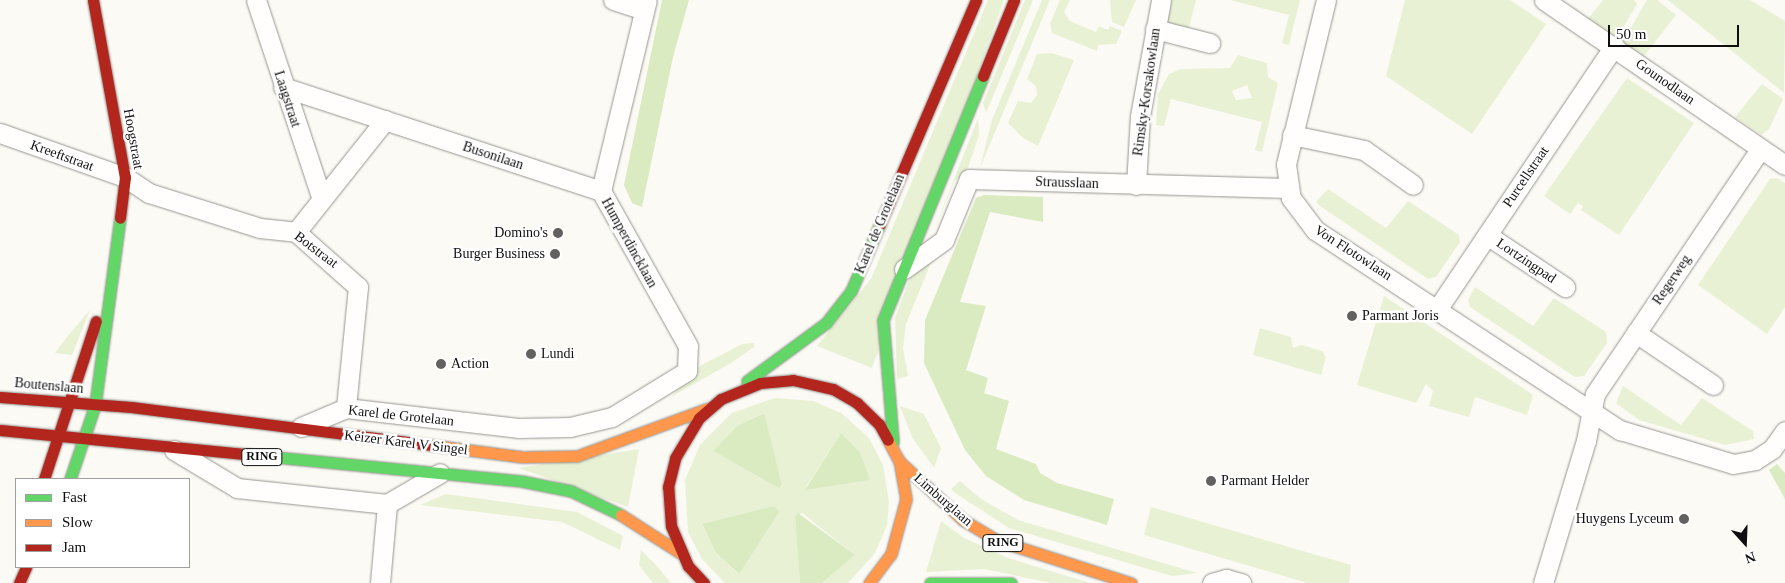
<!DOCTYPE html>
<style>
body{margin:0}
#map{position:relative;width:1785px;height:583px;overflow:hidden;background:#fcfaf4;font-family:"Times New Roman",serif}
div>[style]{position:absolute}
.green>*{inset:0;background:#e8f1d4}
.forest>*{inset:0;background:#daeac1}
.roads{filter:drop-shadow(0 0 1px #969592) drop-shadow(0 0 1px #969592)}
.street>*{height:19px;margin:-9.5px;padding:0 9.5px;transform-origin:9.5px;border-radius:9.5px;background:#fffefd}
.fast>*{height:11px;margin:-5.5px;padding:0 5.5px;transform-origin:5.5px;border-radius:5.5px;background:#63d668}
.slow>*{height:11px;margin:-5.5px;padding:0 5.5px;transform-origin:5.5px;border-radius:5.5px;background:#ff974d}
.jam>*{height:11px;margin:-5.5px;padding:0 5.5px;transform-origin:5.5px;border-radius:5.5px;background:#b3261e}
.dots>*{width:14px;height:14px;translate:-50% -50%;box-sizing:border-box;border:2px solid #fff;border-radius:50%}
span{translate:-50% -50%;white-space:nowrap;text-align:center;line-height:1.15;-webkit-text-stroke:5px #fff;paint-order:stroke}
.shield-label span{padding:1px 4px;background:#fff;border:1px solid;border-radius:4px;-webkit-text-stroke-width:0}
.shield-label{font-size:12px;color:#0f0f0f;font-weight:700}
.street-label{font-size:14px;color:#0f0f0f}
.poi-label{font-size:14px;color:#0f0f0f}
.right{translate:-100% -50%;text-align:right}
.left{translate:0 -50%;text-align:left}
.legend{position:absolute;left:15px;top:478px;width:175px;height:90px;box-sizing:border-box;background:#fff;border:1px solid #9f9f9f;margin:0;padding:6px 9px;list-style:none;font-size:15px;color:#0f0f0f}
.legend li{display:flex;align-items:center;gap:10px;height:25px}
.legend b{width:25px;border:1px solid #9f9f9f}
.north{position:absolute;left:1720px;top:518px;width:50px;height:50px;-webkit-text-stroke:4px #fff;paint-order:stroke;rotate:160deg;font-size:14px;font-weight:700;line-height:20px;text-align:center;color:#0f0f0f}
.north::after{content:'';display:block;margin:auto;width:18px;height:22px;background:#0f0f0f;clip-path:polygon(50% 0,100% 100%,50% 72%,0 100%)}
.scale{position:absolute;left:1608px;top:25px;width:131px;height:22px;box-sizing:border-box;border:2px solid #0f0f0f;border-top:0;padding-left:6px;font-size:15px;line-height:18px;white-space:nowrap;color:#0f0f0f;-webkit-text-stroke:4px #fff;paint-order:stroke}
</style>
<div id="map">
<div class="green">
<div style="clip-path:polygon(988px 0,1004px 0,872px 368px,817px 346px,871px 279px)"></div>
<div style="clip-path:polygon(1025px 0,1033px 0,986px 113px,983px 103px)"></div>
<div style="clip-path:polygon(1042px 0,1050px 0,980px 168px,992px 120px)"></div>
<div style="clip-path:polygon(1060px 0,1070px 0,1064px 12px,1070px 21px,1096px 32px,1099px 26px,1108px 30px,1110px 26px,1122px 31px,1116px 44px,1098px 45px,1097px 51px,1052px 33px,1050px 24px)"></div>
<div style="clip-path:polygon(1110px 0,1136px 0,1124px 27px,1112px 22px)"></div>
<div style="clip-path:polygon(1172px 0,1196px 0,1188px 31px,1167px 24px)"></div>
<div style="clip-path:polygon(1230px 0,1300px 0,1289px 45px,1282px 43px,1289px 15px)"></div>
<div style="clip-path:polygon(1405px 0,1510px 0,1546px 24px,1472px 134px,1386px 76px)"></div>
<div style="clip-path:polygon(1603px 0,1634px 0,1637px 4px,1617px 38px,1588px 19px)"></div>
<div style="clip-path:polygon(1647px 0,1657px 0,1676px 15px,1644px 56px,1623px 42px)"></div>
<div style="clip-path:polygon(1668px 0,1750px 0,1785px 21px,1784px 93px)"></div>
<div style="clip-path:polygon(1051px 53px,1074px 60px,1038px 146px,1023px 138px,1008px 123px,1018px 101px,1031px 103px,1037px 95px,1036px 86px,1027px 79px,1037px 54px)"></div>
<div style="clip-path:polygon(evenodd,1238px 55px,1267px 63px,1268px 77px,1278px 83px,1262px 152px,1255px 150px,1262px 122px,1171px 99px,1164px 126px,1156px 125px,1158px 94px,1169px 74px,1181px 69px,1230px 68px,1238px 55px,1247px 85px,1252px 98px,1236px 100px,1232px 91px,1247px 85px)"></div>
<div style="clip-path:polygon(1627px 78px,1694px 123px,1619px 235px,1581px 210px,1583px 206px,1578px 203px,1570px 214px,1544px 196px)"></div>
<div style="clip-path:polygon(1762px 84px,1783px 99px,1769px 129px,1761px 135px,1735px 117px)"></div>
<div style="clip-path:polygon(978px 118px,979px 135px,967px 171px,954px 182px,928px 246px)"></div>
<div style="clip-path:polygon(1777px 178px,1785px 183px,1785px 307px,1767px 334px,1698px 285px,1770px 179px)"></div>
<div style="clip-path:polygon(1328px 189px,1386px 228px,1408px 201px,1459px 235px,1460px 242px,1436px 277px,1428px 279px,1320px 206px,1316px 202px)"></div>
<div style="clip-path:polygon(932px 260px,906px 324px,903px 348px,908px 376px,897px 379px,895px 318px,911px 275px)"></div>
<div style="clip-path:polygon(1475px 287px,1533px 326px,1554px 298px,1606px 332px,1607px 343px,1584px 376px,1575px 377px,1470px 307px,1468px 300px)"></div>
<div style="clip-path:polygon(1384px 296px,1533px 395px,1527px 415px,1475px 397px,1469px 417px,1429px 406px,1433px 391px,1426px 384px,1416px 403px,1357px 385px)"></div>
<div style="clip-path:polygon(90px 310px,72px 355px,55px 353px,67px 337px)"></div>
<div style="clip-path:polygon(1260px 328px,1291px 337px,1293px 348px,1302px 345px,1322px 351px,1326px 357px,1321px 375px,1253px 355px)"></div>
<div style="clip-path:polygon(754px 343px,754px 347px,731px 363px,671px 397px,700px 366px,742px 344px)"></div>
<div style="clip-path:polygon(1623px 386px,1681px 425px,1702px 398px,1753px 431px,1754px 439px,1725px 445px,1639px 420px,1616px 403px)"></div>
<div style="clip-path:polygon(evenodd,775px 398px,813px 401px,841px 413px,869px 438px,883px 465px,889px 502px,887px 525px,875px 553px,848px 583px,822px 583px,855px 555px,802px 513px,795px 518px,800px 583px,725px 583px,702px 559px,688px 532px,685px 480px,700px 445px,732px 413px,775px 398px,763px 413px,782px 485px,781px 487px,713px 451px,737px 426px,763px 413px,775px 398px,841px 433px,860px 452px,869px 480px,805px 489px,841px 433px,775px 398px,774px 506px,738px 574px,716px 553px,702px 525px,774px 506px)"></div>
<div style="clip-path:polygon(900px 406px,924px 414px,941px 448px,934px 468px,912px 437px)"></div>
<div style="clip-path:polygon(639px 449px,628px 507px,519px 468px)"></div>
<div style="clip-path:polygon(960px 481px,981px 499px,1018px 520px,1197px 573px,1172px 576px,1009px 528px,958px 495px,951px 489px)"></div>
<div style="clip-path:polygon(446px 494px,577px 512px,623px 536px,620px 550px,562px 522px,420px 505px)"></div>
<div style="clip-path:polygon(1151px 507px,1351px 565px,1349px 583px,1308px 583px,1144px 535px)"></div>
<div style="clip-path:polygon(941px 521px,964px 538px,1008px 558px,1090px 583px,1051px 583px,984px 569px,926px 572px)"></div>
<div style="clip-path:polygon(641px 550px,656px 565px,671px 583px,653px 583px,639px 565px)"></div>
</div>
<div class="forest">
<div style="clip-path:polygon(662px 0,689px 0,673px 57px,642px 207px,632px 203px,624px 185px)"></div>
<div style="clip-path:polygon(984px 195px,1043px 197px,1043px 222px,990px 212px,960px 302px,986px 306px,966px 370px,988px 378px,984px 393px,1009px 401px,996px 449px,1036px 464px,1040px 473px,1057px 483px,1114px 499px,1107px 525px,1024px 500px,986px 476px,965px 450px,924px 363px,925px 320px,976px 198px)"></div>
<div style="clip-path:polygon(764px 413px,782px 485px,779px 488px,713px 451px,737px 426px)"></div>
<div style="clip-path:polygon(841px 433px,860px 452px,870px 480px,805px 490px)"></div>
<div style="clip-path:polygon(1777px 464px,1785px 473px,1785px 499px,1769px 470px)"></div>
<div style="clip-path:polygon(774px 506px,779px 512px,739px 574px,716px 553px,702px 524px)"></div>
<div style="clip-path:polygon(798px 513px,855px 555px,822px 583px,800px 583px,795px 517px)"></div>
</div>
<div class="roads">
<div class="street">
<div style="left:256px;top:0;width:207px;rotate:71.7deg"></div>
<div style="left:613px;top:0;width:32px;rotate:18deg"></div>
<div style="left:1326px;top:0;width:169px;rotate:103.7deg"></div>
<div style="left:1286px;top:164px;width:34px;rotate:82deg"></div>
<div style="left:1291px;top:198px;width:40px;rotate:53deg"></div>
<div style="left:1315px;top:230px;width:365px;rotate:33.3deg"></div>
<div style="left:1620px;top:430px;width:118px;rotate:16.7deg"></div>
<div style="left:1733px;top:464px;width:22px;rotate:-10deg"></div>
<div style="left:1755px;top:460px;width:20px;rotate:-33deg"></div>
<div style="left:1772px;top:449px;width:22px;rotate:-54deg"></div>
<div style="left:1544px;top:0;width:292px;rotate:34.4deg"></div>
<div style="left:1155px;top:29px;width:57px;rotate:14.3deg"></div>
<div style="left:283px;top:87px;width:335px;rotate:18.1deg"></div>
<div style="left:0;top:133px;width:133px;rotate:19.4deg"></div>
<div style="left:125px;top:177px;width:29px;rotate:34deg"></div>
<div style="left:149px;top:193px;width:116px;rotate:17.5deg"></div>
<div style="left:260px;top:228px;width:36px;rotate:6deg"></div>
<div style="left:296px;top:232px;width:83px;rotate:41.6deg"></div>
<div style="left:358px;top:287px;width:122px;rotate:95.7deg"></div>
<div style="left:1292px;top:135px;width:74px;rotate:11.8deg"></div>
<div style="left:1364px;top:150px;width:60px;rotate:35.5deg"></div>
<div style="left:1136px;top:185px;width:69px;rotate:-86.7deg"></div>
<div style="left:1140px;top:116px;width:118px;rotate:-79.7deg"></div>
<div style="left:296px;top:232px;width:143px;rotate:-51.5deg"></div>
<div style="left:1487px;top:235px;width:94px;rotate:33.7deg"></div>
<div style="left:904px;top:269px;width:49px;rotate:-35.9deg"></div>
<div style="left:944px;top:240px;width:66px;rotate:-67.7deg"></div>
<div style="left:969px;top:179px;width:318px;rotate:1.6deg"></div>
<div style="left:1438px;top:308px;width:316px;rotate:-56.1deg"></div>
<div style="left:1636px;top:333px;width:93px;rotate:34deg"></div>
<div style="left:301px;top:427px;width:49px;rotate:-22.9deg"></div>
<div style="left:346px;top:408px;width:173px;rotate:6.6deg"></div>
<div style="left:518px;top:428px;width:52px;rotate:-1.1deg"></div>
<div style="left:570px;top:427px;width:43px;rotate:-13.4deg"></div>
<div style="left:612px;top:417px;width:88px;rotate:-31.5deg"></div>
<div style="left:687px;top:371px;width:25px;rotate:-88deg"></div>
<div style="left:688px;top:346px;width:178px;rotate:-119.3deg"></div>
<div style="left:601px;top:191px;width:196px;rotate:-76.5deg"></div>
<div style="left:174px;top:450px;width:74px;rotate:31.1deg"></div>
<div style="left:237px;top:488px;width:151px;rotate:6.1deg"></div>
<div style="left:387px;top:504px;width:61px;rotate:-30.3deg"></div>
<div style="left:380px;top:583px;width:79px;rotate:-84.9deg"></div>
<div style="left:1212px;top:583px;width:15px;rotate:-16deg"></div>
<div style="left:1226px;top:579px;width:16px;rotate:15deg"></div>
<div style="left:1543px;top:583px;width:148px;rotate:-73.2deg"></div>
<div style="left:1586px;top:441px;width:48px;rotate:-79.2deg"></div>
<div style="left:1595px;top:394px;width:295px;rotate:-56deg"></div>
</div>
<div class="fast">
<div style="left:747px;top:381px;width:98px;rotate:-36.3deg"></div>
<div style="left:826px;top:323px;width:41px;rotate:-52deg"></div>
<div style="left:851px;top:291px;width:73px;rotate:-66.6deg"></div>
<div style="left:893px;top:442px;width:122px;rotate:-94.7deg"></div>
<div style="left:883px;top:320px;width:264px;rotate:-67.7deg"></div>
<div style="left:265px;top:456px;width:257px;rotate:5.6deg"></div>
<div style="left:521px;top:481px;width:51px;rotate:11.3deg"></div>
<div style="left:571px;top:491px;width:55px;rotate:25.6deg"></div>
<div style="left:70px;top:479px;width:78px;rotate:-71.3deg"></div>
<div style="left:95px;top:405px;width:189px;rotate:-82.4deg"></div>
<div style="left:930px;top:583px;width:81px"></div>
</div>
<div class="slow">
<div style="left:431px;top:445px;width:92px;rotate:7.5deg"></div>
<div style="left:522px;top:457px;width:55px;rotate:-1deg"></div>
<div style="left:577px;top:456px;width:140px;rotate:-20deg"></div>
<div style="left:899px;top:461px;width:87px;rotate:42.7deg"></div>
<div style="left:963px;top:520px;width:39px;rotate:31deg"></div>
<div style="left:996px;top:540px;width:142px;rotate:17.7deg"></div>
<div style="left:621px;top:515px;width:72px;rotate:32.6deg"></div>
<div style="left:869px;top:583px;width:36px;rotate:-53deg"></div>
<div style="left:891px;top:554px;width:57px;rotate:-74.7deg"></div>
<div style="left:906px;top:499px;width:39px;rotate:-100deg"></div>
<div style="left:899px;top:461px;width:24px;rotate:-118deg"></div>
</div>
<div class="jam">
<div style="left:93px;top:0;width:180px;rotate:79.8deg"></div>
<div style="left:125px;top:177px;width:41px;rotate:97deg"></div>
<div style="left:983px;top:76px;width:82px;rotate:-67.8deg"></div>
<div style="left:880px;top:224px;width:244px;rotate:-66.8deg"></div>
<div style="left:0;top:397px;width:131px;rotate:4.4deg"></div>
<div style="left:131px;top:407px;width:302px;rotate:7.2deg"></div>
<div style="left:0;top:430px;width:266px;rotate:5.6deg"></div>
<div style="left:44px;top:479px;width:166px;rotate:-71.8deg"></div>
<div style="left:19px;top:583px;width:17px;rotate:-66deg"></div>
<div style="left:704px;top:583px;width:23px;rotate:-133deg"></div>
<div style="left:688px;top:566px;width:43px;rotate:-113deg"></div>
<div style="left:671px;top:526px;width:39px;rotate:-94deg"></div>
<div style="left:668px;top:487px;width:30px;rotate:-76deg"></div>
<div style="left:675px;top:458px;width:47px;rotate:-59deg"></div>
<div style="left:699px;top:418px;width:29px;rotate:-41deg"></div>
<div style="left:721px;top:399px;width:42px;rotate:-22.3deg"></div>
<div style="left:760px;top:383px;width:33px;rotate:-5deg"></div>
<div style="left:793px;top:380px;width:41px;rotate:12.7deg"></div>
<div style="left:833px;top:389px;width:28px;rotate:30deg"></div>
<div style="left:857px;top:403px;width:30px;rotate:44deg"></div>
<div style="left:879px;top:424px;width:18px;rotate:61deg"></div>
</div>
</div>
<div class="dots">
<div style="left:558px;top:233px;background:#62615f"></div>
<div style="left:555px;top:254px;background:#62615f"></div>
<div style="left:1352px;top:316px;background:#62615f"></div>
<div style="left:531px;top:354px;background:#62615f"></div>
<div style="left:441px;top:364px;background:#62615f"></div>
<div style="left:1211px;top:481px;background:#62615f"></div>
<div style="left:1684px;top:519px;background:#62615f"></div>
</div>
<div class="shield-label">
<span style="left:262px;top:457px">RING</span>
<span style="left:1003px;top:543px">RING</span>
</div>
<div class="street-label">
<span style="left:1665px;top:82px;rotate:35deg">Gounodlaan</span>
<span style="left:1147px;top:92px;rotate:-82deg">Rimsky-Korsakowlaan</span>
<span style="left:287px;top:99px;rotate:72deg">Laagstraat</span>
<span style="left:133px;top:139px;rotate:80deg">Hoogstraat</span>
<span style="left:62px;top:156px;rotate:20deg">Kreeftstraat</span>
<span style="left:493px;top:156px;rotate:18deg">Busonilaan</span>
<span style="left:1526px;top:177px;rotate:-56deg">Purcellstraat</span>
<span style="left:1067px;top:183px;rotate:2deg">Strausslaan</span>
<span style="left:880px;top:224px;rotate:-67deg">Karel de Grotelaan</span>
<span style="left:629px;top:243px;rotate:61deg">Humperdincklaan</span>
<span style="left:316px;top:250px;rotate:37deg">Botstraat</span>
<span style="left:1353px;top:253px;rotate:33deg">Von Flotowlaan</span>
<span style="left:1526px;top:261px;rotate:34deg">Lortzingpad</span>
<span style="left:1672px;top:280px;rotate:-56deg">Regerweg</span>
<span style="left:49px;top:386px;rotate:5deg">Boutenslaan</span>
<span style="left:401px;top:416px;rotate:6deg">Karel de Grotelaan</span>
<span style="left:406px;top:443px;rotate:7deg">Keizer Karel V Singel</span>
<span style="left:943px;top:500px;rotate:41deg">Limburglaan</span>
</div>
<div class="poi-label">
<span class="right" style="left:548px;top:233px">Domino's</span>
<span class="right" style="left:545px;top:254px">Burger Business</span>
<span class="left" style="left:1362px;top:316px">Parmant Joris</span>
<span class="left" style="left:541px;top:354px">Lundi</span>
<span class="left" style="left:451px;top:364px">Action</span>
<span class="left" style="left:1221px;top:481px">Parmant Helder</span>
<span class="right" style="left:1674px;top:519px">Huygens Lyceum</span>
</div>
<ul class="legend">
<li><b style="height:6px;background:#63d668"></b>Fast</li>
<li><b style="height:6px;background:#ff974d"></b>Slow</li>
<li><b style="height:6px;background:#b3261e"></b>Jam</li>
</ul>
<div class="north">N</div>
<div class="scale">50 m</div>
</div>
